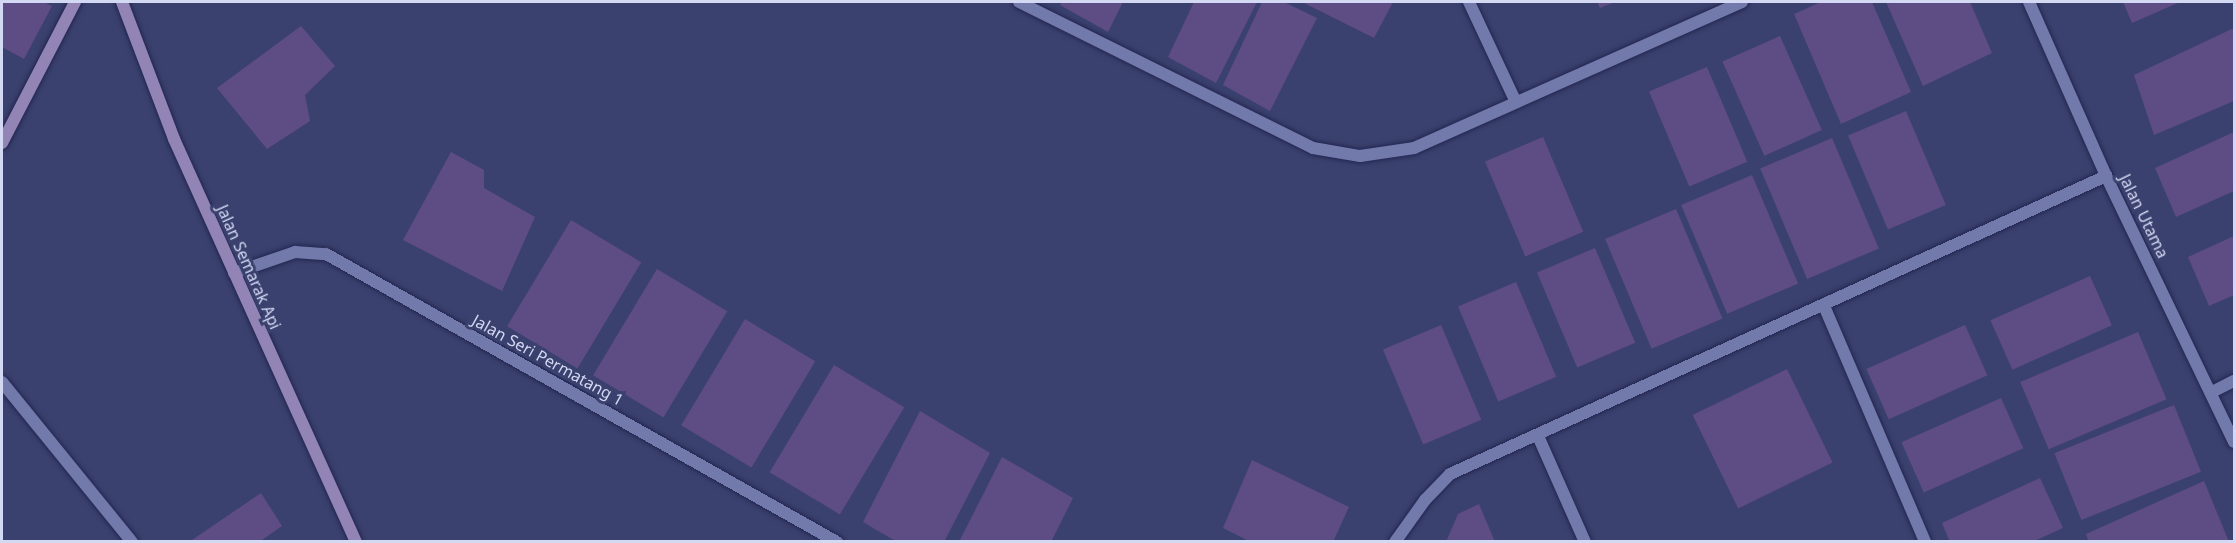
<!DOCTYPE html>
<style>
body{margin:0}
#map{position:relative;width:2236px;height:543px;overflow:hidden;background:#3b416e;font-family:"Noto Sans",sans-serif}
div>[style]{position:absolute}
.building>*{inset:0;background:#5e4c85;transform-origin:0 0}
.roads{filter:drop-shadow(0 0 2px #232651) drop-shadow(0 0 2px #232651)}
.street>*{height:12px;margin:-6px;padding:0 6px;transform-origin:6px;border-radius:6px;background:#727aab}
.secondary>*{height:12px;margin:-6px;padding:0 6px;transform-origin:6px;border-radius:6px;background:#9285b5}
span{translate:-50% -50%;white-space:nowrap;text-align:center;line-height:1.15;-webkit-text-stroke:6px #3b416e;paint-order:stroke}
.street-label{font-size:16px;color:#d3d8f3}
.frame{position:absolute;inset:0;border:3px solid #d3d8f3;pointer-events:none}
</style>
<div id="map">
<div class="building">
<div style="clip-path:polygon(2px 2px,44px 2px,52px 6px,24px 59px,2px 47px)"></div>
<div style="clip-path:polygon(1062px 2px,1123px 2px,1108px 32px,1060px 5px)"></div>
<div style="clip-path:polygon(1194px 2px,1257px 2px,1216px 83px,1168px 57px)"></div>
<div style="clip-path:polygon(1262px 2px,1284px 2px,1317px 18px,1270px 111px,1223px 85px)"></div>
<div style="clip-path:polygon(1302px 2px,1393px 2px,1374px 38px)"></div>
<div style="clip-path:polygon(1597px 2px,1615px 2px,1600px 8px)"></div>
<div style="clip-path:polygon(1821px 2px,1872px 2px,1911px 92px,1841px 124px,1794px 14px)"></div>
<div style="clip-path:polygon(1886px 2px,1970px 2px,1992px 53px,1923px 86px)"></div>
<div style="clip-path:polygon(2123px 2px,2180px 2px,2132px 23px)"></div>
<div style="clip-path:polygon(301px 26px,335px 66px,305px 95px,310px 121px,267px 149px,217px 88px)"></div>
<div style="clip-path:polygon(2234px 28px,2234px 101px,2154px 135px,2134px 75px)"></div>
<div style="left:1780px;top:36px;width:103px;height:63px;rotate:66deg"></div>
<div style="left:1707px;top:67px;width:103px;height:63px;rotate:67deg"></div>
<div style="left:1906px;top:111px;width:102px;height:63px;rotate:67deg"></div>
<div style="clip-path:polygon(2234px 132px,2234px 191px,2176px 217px,2155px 168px)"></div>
<div style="left:1543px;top:137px;width:103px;height:63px;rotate:67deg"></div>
<div style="left:1832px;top:138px;width:120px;height:78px;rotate:67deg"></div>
<div style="clip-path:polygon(451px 152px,484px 170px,484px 188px,535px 217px,502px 291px,403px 240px)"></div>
<div style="left:1752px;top:175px;width:118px;height:77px;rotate:67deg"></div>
<div style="left:1676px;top:209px;width:119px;height:77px;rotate:67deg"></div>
<div style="left:571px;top:220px;width:82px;height:124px;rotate:31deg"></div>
<div style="clip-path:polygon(2234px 236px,2234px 295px,2209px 306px,2188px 257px)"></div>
<div style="left:1595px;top:248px;width:103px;height:63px;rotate:67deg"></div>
<div style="left:657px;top:269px;width:82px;height:124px;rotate:31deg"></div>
<div style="left:2090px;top:276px;width:54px;height:109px;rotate:66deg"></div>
<div style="left:1516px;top:282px;width:103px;height:63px;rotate:67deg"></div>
<div style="left:745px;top:319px;width:82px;height:124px;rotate:31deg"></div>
<div style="left:1441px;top:325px;width:103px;height:63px;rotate:67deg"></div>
<div style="left:1965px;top:325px;width:55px;height:108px;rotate:66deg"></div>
<div style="left:2138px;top:332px;width:73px;height:128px;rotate:67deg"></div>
<div style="left:834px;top:365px;width:82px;height:125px;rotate:31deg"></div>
<div style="left:1787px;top:369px;width:104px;height:105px;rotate:64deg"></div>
<div style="left:2001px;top:398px;width:55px;height:109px;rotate:66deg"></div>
<div style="left:2174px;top:405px;width:72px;height:129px;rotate:68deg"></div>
<div style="clip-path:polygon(920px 411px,990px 453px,944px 542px,897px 542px,863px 522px)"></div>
<div style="clip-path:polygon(1002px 457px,1073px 498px,1051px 542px,959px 542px)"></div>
<div style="clip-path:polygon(1252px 460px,1349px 507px,1333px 542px,1251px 542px,1223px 528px)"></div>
<div style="clip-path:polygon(2040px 478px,2063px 528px,2032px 542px,1950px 542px,1942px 523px)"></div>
<div style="clip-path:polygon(2204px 481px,2229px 542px,2089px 542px,2086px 534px)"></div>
<div style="clip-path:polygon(261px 493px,282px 526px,259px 542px,189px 542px)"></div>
<div style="clip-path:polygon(1479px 504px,1495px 542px,1446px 542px,1458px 514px)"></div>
</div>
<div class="roads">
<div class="street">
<div style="left:1019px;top:2px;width:328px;rotate:26.4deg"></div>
<div style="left:1313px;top:148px;width:48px;rotate:9.7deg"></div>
<div style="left:1360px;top:156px;width:55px;rotate:-8.4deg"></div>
<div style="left:1414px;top:148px;width:359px;rotate:-24deg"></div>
<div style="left:1469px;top:2px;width:108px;rotate:64.9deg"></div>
<div style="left:2029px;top:2px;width:190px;rotate:66.1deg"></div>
<div style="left:2106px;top:176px;width:295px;rotate:64.3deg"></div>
<div style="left:234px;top:273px;width:65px;rotate:-19deg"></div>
<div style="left:295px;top:252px;width:31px;rotate:4deg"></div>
<div style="left:326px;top:254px;width:587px;rotate:29.41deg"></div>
<div style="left:1824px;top:306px;width:257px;rotate:66.8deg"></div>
<div style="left:2px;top:382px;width:206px;rotate:50.9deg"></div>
<div style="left:2212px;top:392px;width:25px;rotate:-27deg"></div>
<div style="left:1538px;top:436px;width:116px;rotate:66.1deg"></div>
<div style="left:1395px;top:542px;width:52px;rotate:-54.5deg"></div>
<div style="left:1425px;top:500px;width:36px;rotate:-46deg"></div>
<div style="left:1450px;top:474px;width:721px;rotate:-24.43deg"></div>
</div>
<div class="secondary">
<div style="left:122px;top:2px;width:147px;rotate:69.2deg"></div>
<div style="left:174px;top:139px;width:442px;rotate:65.7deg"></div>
<div style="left:2px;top:143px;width:159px;rotate:-62.6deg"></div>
</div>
</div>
<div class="street-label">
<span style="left:2144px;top:216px;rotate:64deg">Jalan Utama</span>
<span style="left:249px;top:267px;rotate:66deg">Jalan Semarak Api</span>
<span style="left:548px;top:360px;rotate:29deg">Jalan Seri Permatang 1</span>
</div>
<div class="frame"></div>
</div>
